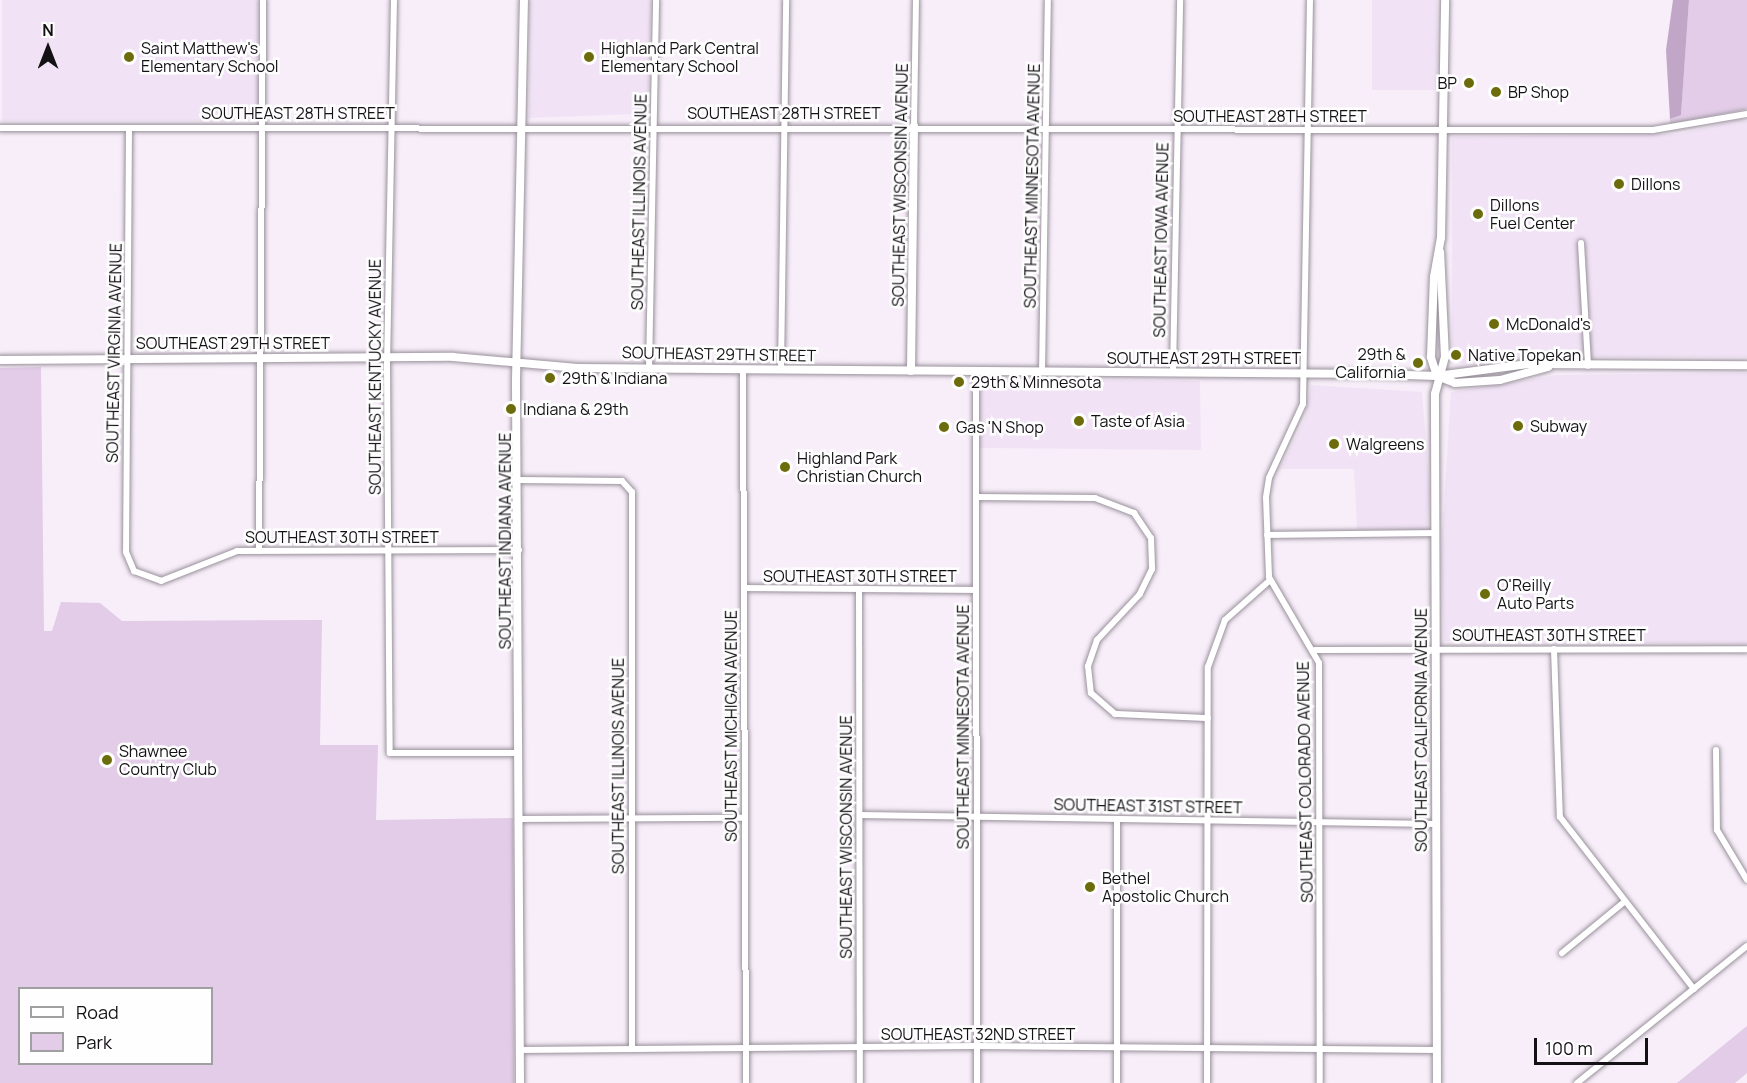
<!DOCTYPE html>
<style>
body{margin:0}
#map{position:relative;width:1747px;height:1083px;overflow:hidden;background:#f7eef9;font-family:Manrope,sans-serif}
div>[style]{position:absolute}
.built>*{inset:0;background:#f1e3f5;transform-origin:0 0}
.green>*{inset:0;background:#e2cce7}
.forest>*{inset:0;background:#c1a6c8}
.roads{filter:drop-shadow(0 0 2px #99919b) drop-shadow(0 0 2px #99919b)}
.minor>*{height:6px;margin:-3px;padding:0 3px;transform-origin:3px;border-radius:3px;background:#fff}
.tertiary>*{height:8px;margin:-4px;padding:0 4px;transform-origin:4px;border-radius:4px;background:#fff}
.secondary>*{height:8px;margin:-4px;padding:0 4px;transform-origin:4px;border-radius:4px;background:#fff}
.dots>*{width:16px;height:16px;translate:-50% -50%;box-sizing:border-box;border:3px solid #fefefe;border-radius:50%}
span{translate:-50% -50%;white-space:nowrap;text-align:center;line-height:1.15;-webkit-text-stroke:5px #fefefe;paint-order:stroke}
.poi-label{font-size:16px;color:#141115}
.left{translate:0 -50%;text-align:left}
.right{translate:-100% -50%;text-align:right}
.street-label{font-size:16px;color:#141115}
.legend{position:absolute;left:18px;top:987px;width:195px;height:78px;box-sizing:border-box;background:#fefefe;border:2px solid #a09fa1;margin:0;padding:8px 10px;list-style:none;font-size:18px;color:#141115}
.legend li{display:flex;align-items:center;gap:12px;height:30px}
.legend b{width:30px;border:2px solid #a09fa1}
.north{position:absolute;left:18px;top:18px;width:60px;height:60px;-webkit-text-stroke:4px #fefefe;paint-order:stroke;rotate:0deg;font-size:16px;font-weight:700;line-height:24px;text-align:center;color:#141115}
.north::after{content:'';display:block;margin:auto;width:21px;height:27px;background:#141115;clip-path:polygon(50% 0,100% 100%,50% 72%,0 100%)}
.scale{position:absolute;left:1534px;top:1038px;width:114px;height:27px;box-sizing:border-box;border:3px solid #141115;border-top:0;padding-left:8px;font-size:18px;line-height:21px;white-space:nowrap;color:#141115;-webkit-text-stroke:4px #fefefe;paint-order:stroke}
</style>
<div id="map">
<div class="built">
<div style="left:2px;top:0;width:256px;height:121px"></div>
<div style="clip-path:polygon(529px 0,651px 0,647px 119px,639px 121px,635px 114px,529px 118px)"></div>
<div style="left:1372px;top:0;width:65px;height:90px"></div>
<div style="clip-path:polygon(1737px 120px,1747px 121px,1747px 357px,1543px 357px,1484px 366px,1452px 362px,1452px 137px,1679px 134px)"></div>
<div style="clip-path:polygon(1747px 373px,1747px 644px,1444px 641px,1441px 556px,1451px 392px,1557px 375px)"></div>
<div style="clip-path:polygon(988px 379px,1200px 381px,1201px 450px,979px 448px,980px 385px)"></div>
<div style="clip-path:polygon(1311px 385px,1422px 392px,1430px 491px,1427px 531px,1357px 529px,1354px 469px,1280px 469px,1304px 421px)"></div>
</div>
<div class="green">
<div style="clip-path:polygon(1689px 0,1747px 0,1747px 109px,1670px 124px,1670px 119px,1681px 114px)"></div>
<div style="clip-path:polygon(evenodd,41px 367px,44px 631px,52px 631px,61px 602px,100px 603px,122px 621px,322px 620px,320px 745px,378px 745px,376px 820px,513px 818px,514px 1083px,0 1083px,0 368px,41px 367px,20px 988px,212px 988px,212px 1064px,20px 1064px,20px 988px)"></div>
<div style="clip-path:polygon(1747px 1026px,1747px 1073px,1735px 1083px,1677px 1083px)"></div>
</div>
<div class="forest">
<div style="clip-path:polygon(1673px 0,1689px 0,1681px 115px,1670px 119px,1666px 50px)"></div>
</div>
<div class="roads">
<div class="minor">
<div style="left:394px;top:0;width:369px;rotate:91.1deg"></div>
<div style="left:387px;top:369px;width:384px;rotate:89.6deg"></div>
<div style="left:390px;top:753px;width:128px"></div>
<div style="left:1310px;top:0;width:404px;rotate:91deg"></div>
<div style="left:1303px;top:404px;width:81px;rotate:114.7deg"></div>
<div style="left:1269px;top:478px;width:20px;rotate:99deg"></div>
<div style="left:1266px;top:498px;width:79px;rotate:87.8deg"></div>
<div style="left:1269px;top:577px;width:99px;rotate:59.8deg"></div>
<div style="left:1319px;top:663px;width:420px;rotate:89.9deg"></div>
<div style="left:914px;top:126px;width:126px;rotate:-89.1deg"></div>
<div style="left:0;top:128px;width:1653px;rotate:0.07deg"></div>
<div style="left:1653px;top:130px;width:95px;rotate:-9.7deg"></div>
<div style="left:129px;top:128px;width:424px;rotate:90.4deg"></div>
<div style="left:126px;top:552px;width:21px;rotate:67deg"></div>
<div style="left:134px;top:571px;width:29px;rotate:20deg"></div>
<div style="left:161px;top:581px;width:82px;rotate:-21.5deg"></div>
<div style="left:237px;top:551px;width:282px;rotate:-0.2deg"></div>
<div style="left:1581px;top:243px;width:123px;rotate:86.7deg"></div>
<div style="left:649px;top:369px;width:369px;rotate:-88.9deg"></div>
<div style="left:743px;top:370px;width:713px;rotate:89.76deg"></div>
<div style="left:781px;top:370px;width:370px;rotate:-89.2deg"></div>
<div style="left:976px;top:371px;width:712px;rotate:89.92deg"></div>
<div style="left:1042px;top:372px;width:372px;rotate:-89.1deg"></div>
<div style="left:1173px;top:372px;width:372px;rotate:-88.9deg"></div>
<div style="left:518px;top:480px;width:104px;rotate:0.6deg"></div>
<div style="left:622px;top:481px;width:15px;rotate:48deg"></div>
<div style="left:632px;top:492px;width:557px;rotate:90deg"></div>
<div style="left:976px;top:497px;width:119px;rotate:0.5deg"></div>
<div style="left:1095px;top:498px;width:42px;rotate:21deg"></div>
<div style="left:1134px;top:513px;width:30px;rotate:56deg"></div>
<div style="left:1151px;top:538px;width:31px;rotate:88deg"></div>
<div style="left:1152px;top:569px;width:28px;rotate:116deg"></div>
<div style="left:1140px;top:594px;width:63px;rotate:133.1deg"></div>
<div style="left:1097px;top:640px;width:28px;rotate:109deg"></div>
<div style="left:1088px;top:666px;width:27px;rotate:84deg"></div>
<div style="left:1091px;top:693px;width:32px;rotate:41deg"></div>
<div style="left:1115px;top:714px;width:93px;rotate:2.5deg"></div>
<div style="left:1267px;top:535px;width:168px;rotate:-0.7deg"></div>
<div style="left:259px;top:551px;width:551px;rotate:-89.58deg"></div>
<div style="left:744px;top:588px;width:232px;rotate:0.5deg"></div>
<div style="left:859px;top:590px;width:493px;rotate:89.9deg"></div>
<div style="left:1554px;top:649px;width:168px;rotate:88deg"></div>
<div style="left:1560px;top:817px;width:218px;rotate:52.1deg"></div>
<div style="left:1315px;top:650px;width:432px;rotate:-0.1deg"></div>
<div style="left:1716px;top:750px;width:80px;rotate:89.3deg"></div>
<div style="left:1717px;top:830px;width:58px;rotate:59deg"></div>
<div style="left:860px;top:815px;width:575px;rotate:0.9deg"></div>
<div style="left:519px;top:819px;width:226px;rotate:-0.3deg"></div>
<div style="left:1562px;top:953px;width:80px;rotate:-39.4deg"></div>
<div style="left:520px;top:1050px;width:457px;rotate:-0.5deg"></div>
<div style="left:977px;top:1046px;width:460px;rotate:0.5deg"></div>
<div style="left:1117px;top:1083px;width:264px;rotate:-90deg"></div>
<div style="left:1207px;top:1083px;width:416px;rotate:-89.9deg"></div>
<div style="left:1208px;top:667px;width:50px;rotate:-70.1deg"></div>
<div style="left:1225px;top:620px;width:60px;rotate:-41.6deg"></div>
<div style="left:1577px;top:1083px;width:218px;rotate:-38.9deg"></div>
</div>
<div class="tertiary">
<div style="left:911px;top:371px;width:245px;rotate:-89.3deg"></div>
<div style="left:520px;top:1083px;width:703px;rotate:-90.33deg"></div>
<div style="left:516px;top:380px;width:380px;rotate:-88.8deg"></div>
</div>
<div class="secondary">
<div style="left:0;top:360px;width:453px;rotate:-0.4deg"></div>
<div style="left:453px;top:357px;width:125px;rotate:5deg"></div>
<div style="left:578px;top:368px;width:799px;rotate:0.43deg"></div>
<div style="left:1377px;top:374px;width:60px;rotate:1.9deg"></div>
<div style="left:1437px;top:376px;width:19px;rotate:21deg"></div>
<div style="left:1455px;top:383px;width:45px;rotate:-3.8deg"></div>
<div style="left:1500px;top:380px;width:50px;rotate:-15.2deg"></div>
<div style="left:1437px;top:376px;width:20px;rotate:-108deg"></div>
<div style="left:1431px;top:357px;width:80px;rotate:-87.9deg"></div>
<div style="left:1434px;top:277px;width:40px;rotate:-80deg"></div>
<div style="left:1441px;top:238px;width:238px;rotate:-89deg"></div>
<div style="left:1437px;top:376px;width:92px;rotate:-7.5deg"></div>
<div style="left:1528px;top:364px;width:219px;rotate:0.3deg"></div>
<div style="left:1437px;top:1083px;width:689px;rotate:-90.17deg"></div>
<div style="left:1435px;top:394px;width:38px;rotate:-75deg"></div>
<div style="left:1445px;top:357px;width:105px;rotate:-92.7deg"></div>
</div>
</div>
<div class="dots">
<div style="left:129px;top:57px;background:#6d6c0c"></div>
<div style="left:589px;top:57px;background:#6d6c0c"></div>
<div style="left:1469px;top:83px;background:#6d6c0c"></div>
<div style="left:1496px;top:92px;background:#6d6c0c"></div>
<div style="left:1619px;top:184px;background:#6d6c0c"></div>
<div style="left:1478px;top:214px;background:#6d6c0c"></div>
<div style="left:1494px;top:324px;background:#6d6c0c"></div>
<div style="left:1456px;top:355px;background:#6d6c0c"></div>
<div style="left:1418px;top:363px;background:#6d6c0c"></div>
<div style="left:550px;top:378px;background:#6d6c0c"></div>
<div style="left:959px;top:382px;background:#6d6c0c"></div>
<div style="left:511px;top:409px;background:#6d6c0c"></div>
<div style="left:1079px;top:421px;background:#6d6c0c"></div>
<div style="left:1518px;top:426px;background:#6d6c0c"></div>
<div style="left:944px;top:427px;background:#6d6c0c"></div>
<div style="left:1334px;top:444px;background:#6d6c0c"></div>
<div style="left:785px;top:467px;background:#6d6c0c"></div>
<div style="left:1485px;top:594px;background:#6d6c0c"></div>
<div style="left:107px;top:760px;background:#6d6c0c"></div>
<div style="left:1090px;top:887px;background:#6d6c0c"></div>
</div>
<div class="poi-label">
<span class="left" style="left:141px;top:57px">Saint Matthew's<br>Elementary School</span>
<span class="left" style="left:601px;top:57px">Highland Park Central<br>Elementary School</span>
<span class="right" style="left:1457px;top:83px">BP</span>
<span class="left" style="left:1508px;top:92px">BP Shop</span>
<span class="left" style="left:1631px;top:184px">Dillons</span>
<span class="left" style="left:1490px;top:214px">Dillons<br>Fuel Center</span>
<span class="left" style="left:1506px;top:324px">McDonald's</span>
<span class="right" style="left:1406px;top:363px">29th &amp;<br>California</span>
<span class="left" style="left:1468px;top:355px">Native Topekan</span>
<span class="left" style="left:562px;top:378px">29th &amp; Indiana</span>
<span class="left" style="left:971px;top:382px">29th &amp; Minnesota</span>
<span class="left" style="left:523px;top:409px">Indiana &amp; 29th</span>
<span class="left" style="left:1091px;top:421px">Taste of Asia</span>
<span class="left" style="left:1530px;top:426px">Subway</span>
<span class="left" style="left:956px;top:427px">Gas 'N Shop</span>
<span class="left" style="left:1346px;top:444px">Walgreens</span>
<span class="left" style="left:797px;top:467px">Highland Park<br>Christian Church</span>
<span class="left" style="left:1497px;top:594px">O'Reilly<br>Auto Parts</span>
<span class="left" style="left:119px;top:760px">Shawnee<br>Country Club</span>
<span class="left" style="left:1102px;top:887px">Bethel<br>Apostolic Church</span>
</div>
<div class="street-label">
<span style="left:298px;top:113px">SOUTHEAST 28TH STREET</span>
<span style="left:784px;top:113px">SOUTHEAST 28TH STREET</span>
<span style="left:1270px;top:116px">SOUTHEAST 28TH STREET</span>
<span style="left:900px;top:185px;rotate:-89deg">SOUTHEAST WISCONSIN AVENUE</span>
<span style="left:1032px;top:186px;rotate:-89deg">SOUTHEAST MINNESOTA AVENUE</span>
<span style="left:639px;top:202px;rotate:-89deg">SOUTHEAST ILLINOIS AVENUE</span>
<span style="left:1161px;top:240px;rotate:-89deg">SOUTHEAST IOWA AVENUE</span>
<span style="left:233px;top:343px">SOUTHEAST 29TH STREET</span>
<span style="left:114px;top:353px;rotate:-89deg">SOUTHEAST VIRGINIA AVENUE</span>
<span style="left:719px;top:354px;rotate:1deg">SOUTHEAST 29TH STREET</span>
<span style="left:1204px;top:358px">SOUTHEAST 29TH STREET</span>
<span style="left:375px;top:377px;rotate:-90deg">SOUTHEAST KENTUCKY AVENUE</span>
<span style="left:342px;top:537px">SOUTHEAST 30TH STREET</span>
<span style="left:505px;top:541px;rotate:-90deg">SOUTHEAST INDIANA AVENUE</span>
<span style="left:860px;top:576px">SOUTHEAST 30TH STREET</span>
<span style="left:1549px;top:635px">SOUTHEAST 30TH STREET</span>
<span style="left:731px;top:726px;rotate:-90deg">SOUTHEAST MICHIGAN AVENUE</span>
<span style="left:963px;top:727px;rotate:-90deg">SOUTHEAST MINNESOTA AVENUE</span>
<span style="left:1421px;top:730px;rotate:-90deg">SOUTHEAST CALIFORNIA AVENUE</span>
<span style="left:618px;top:766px;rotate:-90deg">SOUTHEAST ILLINOIS AVENUE</span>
<span style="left:1305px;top:782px;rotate:-91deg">SOUTHEAST COLORADO AVENUE</span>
<span style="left:1148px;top:806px;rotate:1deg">SOUTHEAST 31ST STREET</span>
<span style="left:846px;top:837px;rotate:-90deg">SOUTHEAST WISCONSIN AVENUE</span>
<span style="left:978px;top:1034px">SOUTHEAST 32ND STREET</span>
</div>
<ul class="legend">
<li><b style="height:8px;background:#fff"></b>Road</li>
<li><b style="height:16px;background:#e2cce7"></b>Park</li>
</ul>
<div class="north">N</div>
<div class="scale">100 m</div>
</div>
